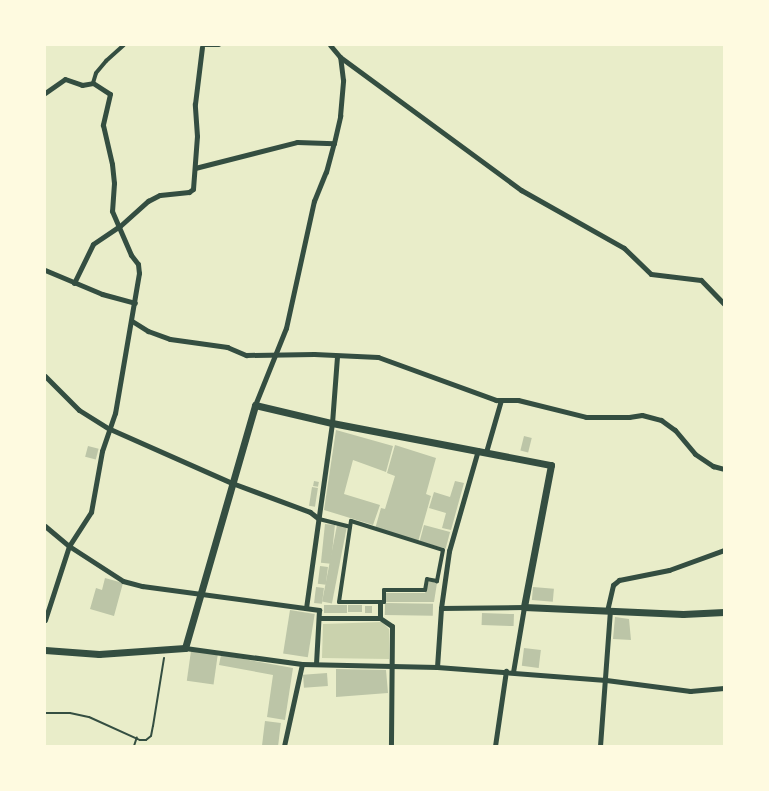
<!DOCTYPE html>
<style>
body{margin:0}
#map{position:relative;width:769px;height:791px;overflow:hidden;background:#e9edc9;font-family:Commissioner,sans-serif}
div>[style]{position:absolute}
.green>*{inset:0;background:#cad2ad}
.building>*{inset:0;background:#bcc5a7;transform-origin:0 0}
.path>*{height:2px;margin:-1px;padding:0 1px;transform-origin:1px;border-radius:1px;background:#344e41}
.pedestrian>*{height:4px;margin:-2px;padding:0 2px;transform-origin:2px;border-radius:2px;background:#344e41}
.minor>*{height:5px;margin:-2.5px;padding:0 2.5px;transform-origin:2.5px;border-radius:2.5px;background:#344e41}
.secondary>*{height:7px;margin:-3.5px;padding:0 3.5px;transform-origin:3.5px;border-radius:3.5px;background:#344e41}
span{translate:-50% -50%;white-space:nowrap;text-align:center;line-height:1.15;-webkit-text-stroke:5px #fefae0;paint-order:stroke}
.frame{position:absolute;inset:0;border:46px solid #fefae0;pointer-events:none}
</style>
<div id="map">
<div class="green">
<div style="clip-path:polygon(382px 622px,389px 629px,389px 659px,322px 658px,323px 624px)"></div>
</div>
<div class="building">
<div style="clip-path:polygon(336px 430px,393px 446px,386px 472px,353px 460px,344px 494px,380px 505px,373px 525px,324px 510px)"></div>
<div style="left:524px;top:436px;width:8px;height:15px;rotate:14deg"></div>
<div style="clip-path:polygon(395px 445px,436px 458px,426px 494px,431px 496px,418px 542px,375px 529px,381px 508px,385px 509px,395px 476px,387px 473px)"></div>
<div style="left:88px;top:446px;width:11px;height:11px;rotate:15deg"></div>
<div style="left:314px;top:481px;width:5px;height:5px;rotate:11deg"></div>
<div style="clip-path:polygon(455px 481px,464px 483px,451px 530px,442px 528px,446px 513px,429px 508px,434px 492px,450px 497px)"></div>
<div style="left:312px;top:487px;width:6px;height:19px;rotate:9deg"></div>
<div style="left:325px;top:524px;width:10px;height:39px;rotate:6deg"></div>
<div style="left:337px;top:525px;width:10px;height:78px;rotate:11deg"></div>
<div style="left:424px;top:525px;width:27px;height:17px;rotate:15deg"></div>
<div style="left:320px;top:566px;width:8px;height:18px;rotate:7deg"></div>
<div style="clip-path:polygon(105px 578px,123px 583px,114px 616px,90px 609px,96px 588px,102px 590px)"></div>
<div style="clip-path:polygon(429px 581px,437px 583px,434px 602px,386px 602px,386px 593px,425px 593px)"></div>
<div style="left:316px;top:587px;width:8px;height:16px;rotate:7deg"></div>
<div style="left:533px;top:587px;width:21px;height:13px;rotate:5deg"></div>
<div style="left:385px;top:603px;width:48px;height:12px;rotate:1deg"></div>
<div style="left:324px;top:605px;width:23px;height:8px"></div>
<div style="left:348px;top:605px;width:14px;height:7px"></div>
<div style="left:365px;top:606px;width:7px;height:7px"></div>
<div style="left:290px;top:610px;width:25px;height:44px;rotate:9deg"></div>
<div style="left:482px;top:613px;width:32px;height:12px;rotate:2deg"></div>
<div style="clip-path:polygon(615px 617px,629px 619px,631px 640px,613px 639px)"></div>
<div style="left:524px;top:648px;width:17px;height:18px;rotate:7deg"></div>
<div style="left:191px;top:651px;width:27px;height:30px;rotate:8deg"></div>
<div style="clip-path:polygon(221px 655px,293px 668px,285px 720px,267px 717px,273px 675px,219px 665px)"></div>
<div style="clip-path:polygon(336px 669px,386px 670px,388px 693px,336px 697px)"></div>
<div style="left:327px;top:673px;width:13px;height:24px;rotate:86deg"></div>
<div style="left:265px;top:721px;width:16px;height:25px;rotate:7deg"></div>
</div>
<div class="path">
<div style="left:45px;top:713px;width:25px"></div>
<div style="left:70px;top:713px;width:19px;rotate:12deg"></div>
<div style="left:89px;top:717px;width:56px;rotate:24.3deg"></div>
<div style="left:140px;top:740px;width:6px"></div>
<div style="left:146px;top:740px;width:6px;rotate:-39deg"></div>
<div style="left:151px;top:736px;width:10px;rotate:-79deg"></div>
<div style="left:153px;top:726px;width:69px;rotate:-80.8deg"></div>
<div style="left:134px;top:746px;width:9px;rotate:-72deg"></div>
</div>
<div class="pedestrian">
<div style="left:202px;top:45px;width:17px"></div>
<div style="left:93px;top:83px;width:10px;rotate:-73deg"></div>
<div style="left:96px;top:73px;width:16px;rotate:-50deg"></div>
<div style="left:106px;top:61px;width:24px;rotate:-42deg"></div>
<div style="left:319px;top:519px;width:32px;rotate:14deg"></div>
<div style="left:351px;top:521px;width:96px;rotate:17.5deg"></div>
<div style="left:443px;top:550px;width:32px;rotate:101deg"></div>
<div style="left:437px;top:581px;width:10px;rotate:-169deg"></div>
<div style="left:427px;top:579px;width:11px;rotate:100deg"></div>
<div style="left:425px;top:590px;width:41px;rotate:180deg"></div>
<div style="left:384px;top:590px;width:12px;rotate:90deg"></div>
<div style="left:384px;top:602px;width:45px;rotate:180deg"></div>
<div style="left:339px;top:602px;width:82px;rotate:-81.6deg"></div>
</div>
<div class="minor">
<div style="left:330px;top:45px;width:16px;rotate:50deg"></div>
<div style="left:340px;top:57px;width:225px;rotate:36.3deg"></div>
<div style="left:521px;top:190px;width:118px;rotate:29.4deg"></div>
<div style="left:624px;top:248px;width:37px;rotate:44deg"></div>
<div style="left:651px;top:274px;width:50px;rotate:6.8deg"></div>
<div style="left:701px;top:280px;width:33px;rotate:46deg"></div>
<div style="left:45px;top:93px;width:24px;rotate:-35deg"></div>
<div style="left:65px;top:79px;width:18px;rotate:19deg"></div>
<div style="left:82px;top:85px;width:11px;rotate:-10deg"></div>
<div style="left:93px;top:83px;width:20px;rotate:33deg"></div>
<div style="left:110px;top:94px;width:32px;rotate:103deg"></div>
<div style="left:103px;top:125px;width:40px;rotate:77deg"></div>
<div style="left:112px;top:164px;width:19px;rotate:84deg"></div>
<div style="left:114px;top:183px;width:28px;rotate:94deg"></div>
<div style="left:112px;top:211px;width:48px;rotate:66.6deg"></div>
<div style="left:131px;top:255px;width:11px;rotate:52deg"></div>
<div style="left:138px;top:264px;width:9px;rotate:84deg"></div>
<div style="left:139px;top:273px;width:142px;rotate:99.7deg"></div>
<div style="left:115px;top:413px;width:40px;rotate:108.9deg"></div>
<div style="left:102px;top:451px;width:62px;rotate:100.2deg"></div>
<div style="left:91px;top:512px;width:40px;rotate:122.9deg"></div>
<div style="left:69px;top:546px;width:78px;rotate:108deg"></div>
<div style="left:195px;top:168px;width:105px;rotate:-14.3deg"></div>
<div style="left:297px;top:142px;width:37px;rotate:2deg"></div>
<div style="left:45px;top:270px;width:62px;rotate:22.8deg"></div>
<div style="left:102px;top:294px;width:34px;rotate:15deg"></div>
<div style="left:74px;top:283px;width:43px;rotate:-64deg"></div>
<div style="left:93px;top:244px;width:32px;rotate:-34deg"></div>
<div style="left:120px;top:226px;width:38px;rotate:-42deg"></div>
<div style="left:148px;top:201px;width:13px;rotate:-27deg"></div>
<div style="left:160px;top:195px;width:29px;rotate:-6deg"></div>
<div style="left:189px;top:192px;width:5px;rotate:-37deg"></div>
<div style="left:193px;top:189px;width:53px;rotate:-85.7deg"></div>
<div style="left:197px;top:136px;width:32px;rotate:-94deg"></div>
<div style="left:195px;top:104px;width:57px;rotate:-83deg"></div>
<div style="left:132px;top:321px;width:19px;rotate:32deg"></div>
<div style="left:148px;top:331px;width:23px;rotate:20deg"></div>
<div style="left:170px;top:339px;width:58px;rotate:8deg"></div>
<div style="left:227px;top:347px;width:21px;rotate:23deg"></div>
<div style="left:246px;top:355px;width:68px;rotate:-0.8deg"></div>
<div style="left:314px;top:354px;width:64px;rotate:2.7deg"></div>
<div style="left:378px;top:357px;width:126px;rotate:20deg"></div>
<div style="left:496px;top:400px;width:22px"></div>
<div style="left:518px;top:400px;width:70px;rotate:14deg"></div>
<div style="left:586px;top:417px;width:43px"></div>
<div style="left:629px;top:417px;width:13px;rotate:-9deg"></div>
<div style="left:642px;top:415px;width:20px;rotate:15deg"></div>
<div style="left:661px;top:420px;width:17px;rotate:36deg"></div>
<div style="left:675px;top:430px;width:31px;rotate:50deg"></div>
<div style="left:695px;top:454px;width:22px;rotate:34deg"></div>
<div style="left:713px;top:466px;width:11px;rotate:15deg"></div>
<div style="left:45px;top:376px;width:48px;rotate:45deg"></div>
<div style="left:79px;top:410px;width:36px;rotate:32deg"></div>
<div style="left:110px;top:429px;width:133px;rotate:23.9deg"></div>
<div style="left:232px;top:483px;width:83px;rotate:20.4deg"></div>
<div style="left:310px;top:512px;width:11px;rotate:38deg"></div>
<div style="left:255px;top:405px;width:83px;rotate:-68.1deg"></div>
<div style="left:286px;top:328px;width:130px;rotate:-77.6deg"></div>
<div style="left:314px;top:201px;width:31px;rotate:-68deg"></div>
<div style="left:326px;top:172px;width:30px;rotate:-75deg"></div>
<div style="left:334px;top:143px;width:28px;rotate:-77deg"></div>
<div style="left:340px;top:116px;width:36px;rotate:-85deg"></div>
<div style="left:343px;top:80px;width:23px;rotate:-97deg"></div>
<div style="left:486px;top:452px;width:54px;rotate:-73.9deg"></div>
<div style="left:45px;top:526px;width:31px;rotate:40deg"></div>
<div style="left:69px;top:546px;width:64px;rotate:32.9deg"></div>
<div style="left:123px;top:581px;width:20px;rotate:15deg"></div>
<div style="left:142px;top:586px;width:179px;rotate:7.7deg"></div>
<div style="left:319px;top:610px;width:54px;rotate:93.2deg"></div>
<div style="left:380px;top:603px;width:15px;rotate:90deg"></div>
<div style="left:380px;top:618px;width:14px;rotate:34deg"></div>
<div style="left:392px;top:626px;width:120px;rotate:90.5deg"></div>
<div style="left:306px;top:608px;width:187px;rotate:-82deg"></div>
<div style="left:332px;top:423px;width:67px;rotate:-85.7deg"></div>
<div style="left:441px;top:608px;width:83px;rotate:-0.7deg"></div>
<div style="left:524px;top:607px;width:66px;rotate:99.6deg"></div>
<div style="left:607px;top:611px;width:27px;rotate:-77deg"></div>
<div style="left:613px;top:585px;width:8px;rotate:-40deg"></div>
<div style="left:619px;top:580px;width:51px;rotate:-11.3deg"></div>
<div style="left:669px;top:570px;width:59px;rotate:-20deg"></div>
<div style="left:319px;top:618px;width:61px"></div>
<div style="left:185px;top:648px;width:118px;rotate:7.8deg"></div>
<div style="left:302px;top:664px;width:135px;rotate:1.3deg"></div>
<div style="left:437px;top:667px;width:169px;rotate:4.4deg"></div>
<div style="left:606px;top:680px;width:85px;rotate:7.5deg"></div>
<div style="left:690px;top:691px;width:34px;rotate:-5deg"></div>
<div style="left:437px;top:667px;width:59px;rotate:-86.1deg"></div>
<div style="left:441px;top:608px;width:58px;rotate:-82deg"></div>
<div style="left:449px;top:551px;width:105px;rotate:-74deg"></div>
<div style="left:284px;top:746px;width:84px;rotate:-77.6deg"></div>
<div style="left:495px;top:746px;width:76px;rotate:-81.7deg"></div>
<div style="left:600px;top:746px;width:135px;rotate:-85.8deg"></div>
</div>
<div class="secondary">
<div style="left:45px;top:650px;width:54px;rotate:4.2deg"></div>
<div style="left:99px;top:654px;width:86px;rotate:-4deg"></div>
<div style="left:185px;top:648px;width:253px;rotate:-73.9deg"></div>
<div style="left:255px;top:405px;width:79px;rotate:13.2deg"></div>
<div style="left:332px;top:423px;width:223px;rotate:10.9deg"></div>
<div style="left:551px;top:465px;width:145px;rotate:100.8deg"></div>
<div style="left:524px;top:607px;width:159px;rotate:2.5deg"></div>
<div style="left:683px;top:614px;width:41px;rotate:-2.8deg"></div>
</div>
<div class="frame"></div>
</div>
